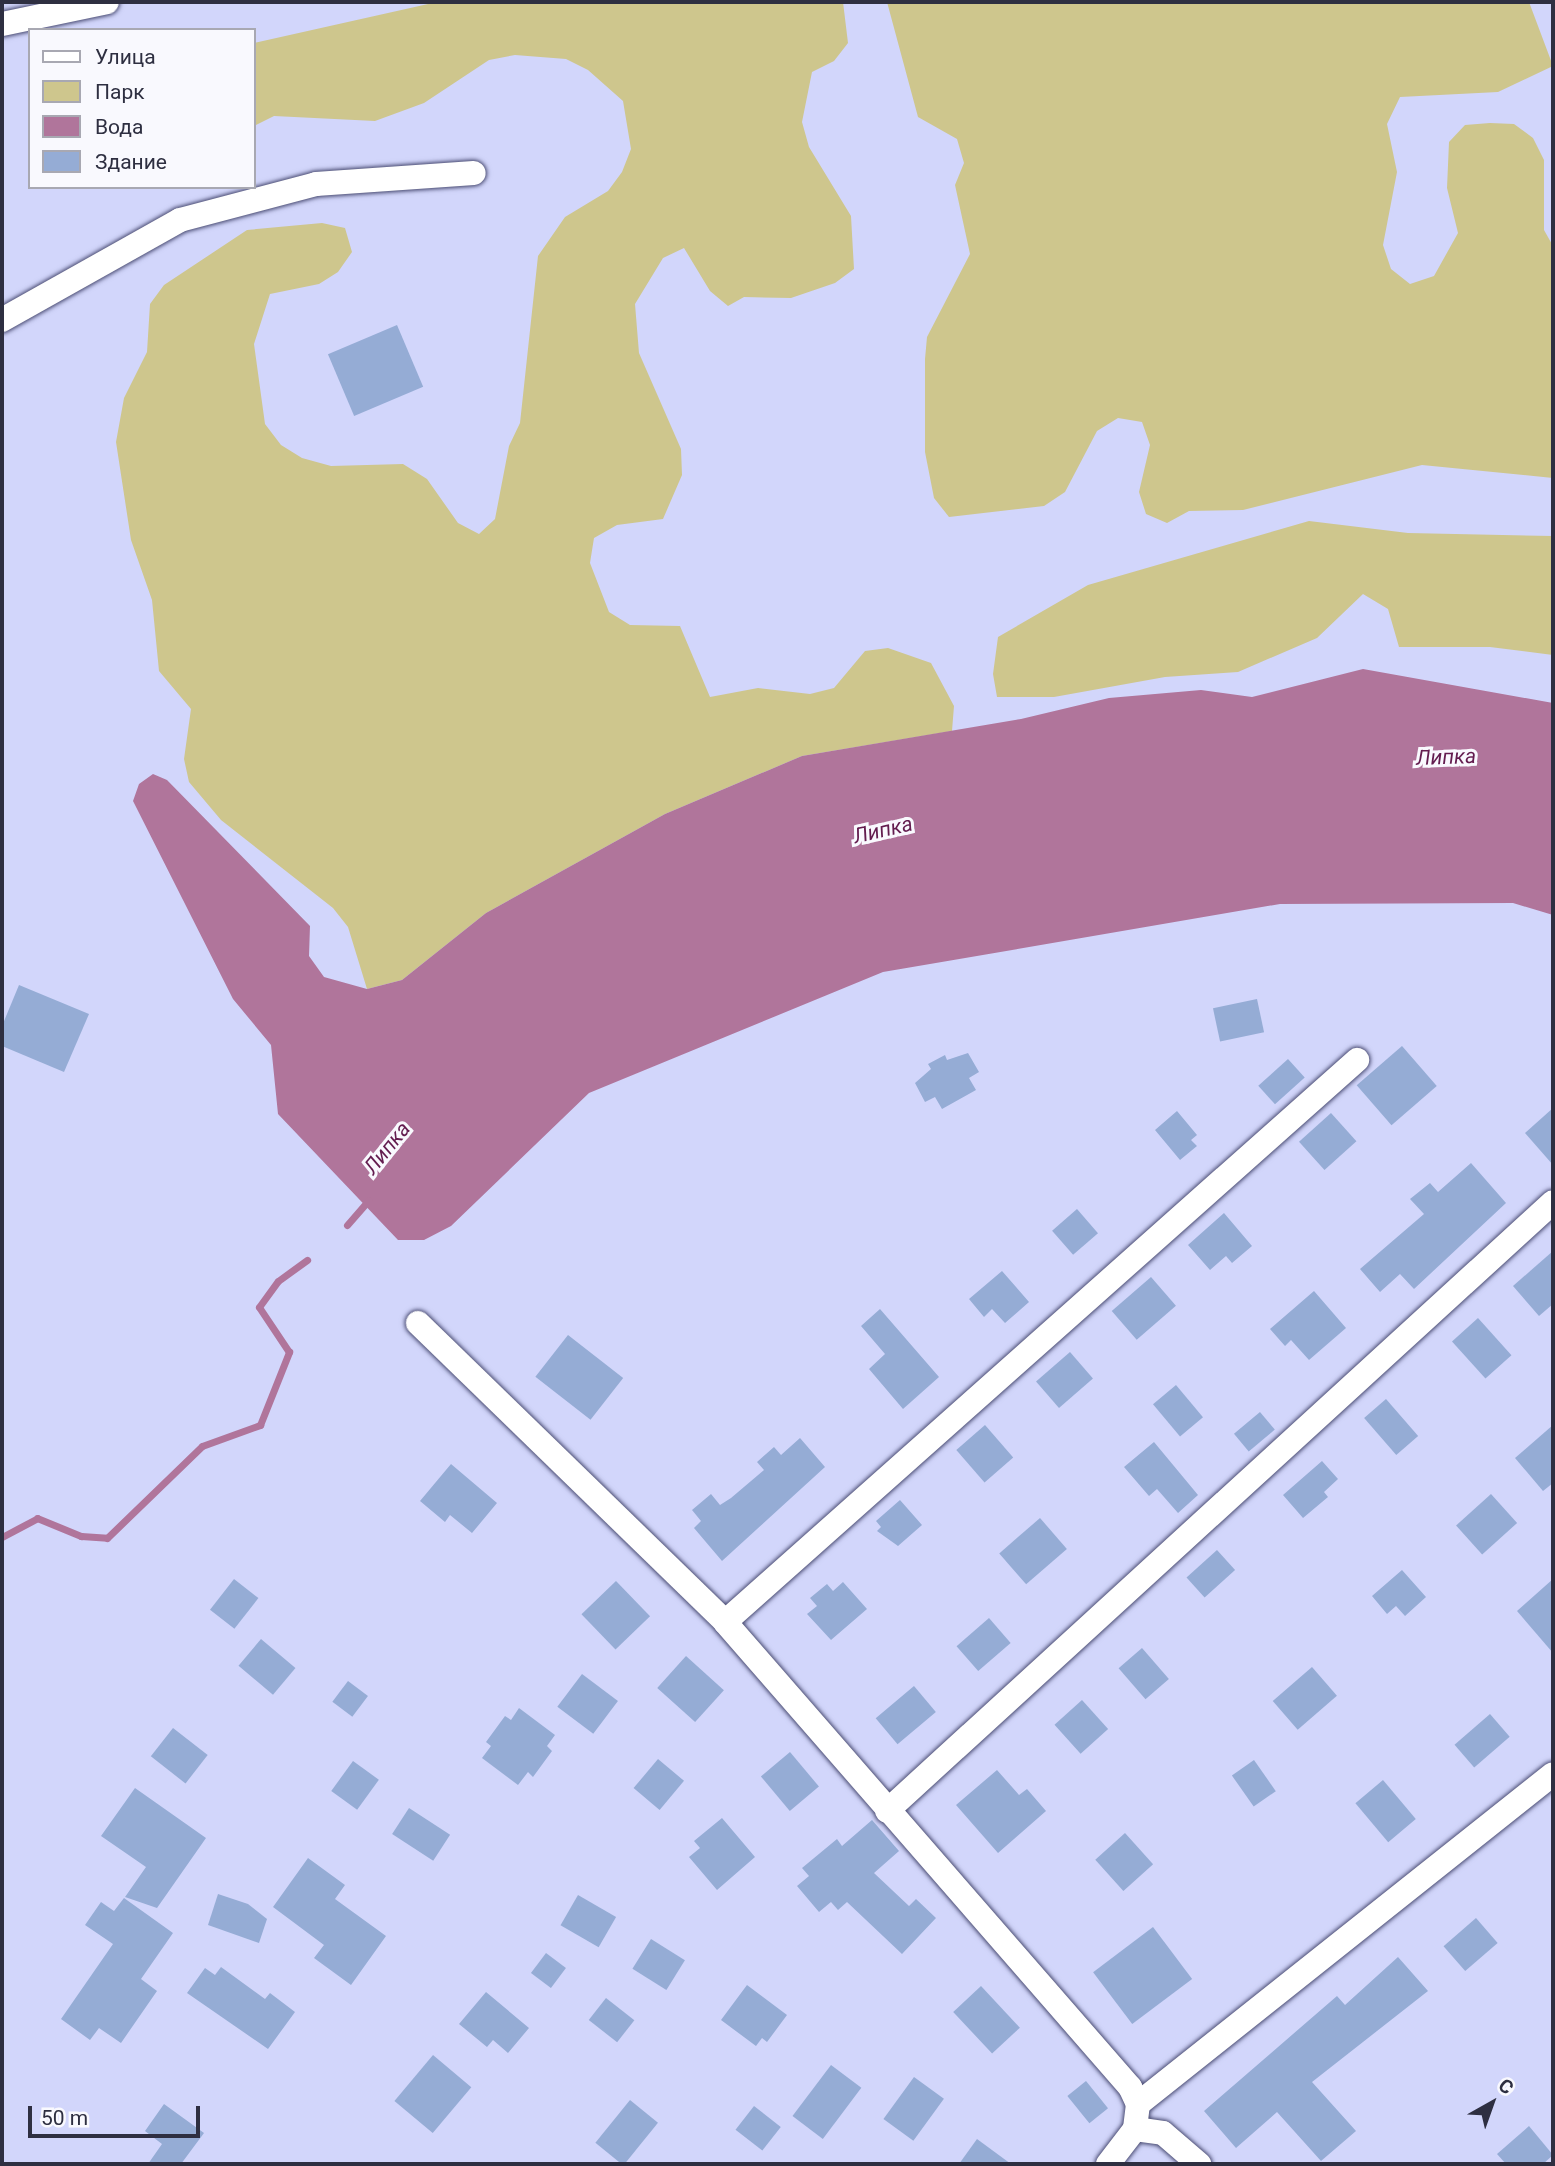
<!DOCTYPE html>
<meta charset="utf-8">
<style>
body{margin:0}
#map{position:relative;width:1555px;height:2166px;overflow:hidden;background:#d2d6fb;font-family:Roboto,sans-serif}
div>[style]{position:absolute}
.green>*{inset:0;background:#cec68d}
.water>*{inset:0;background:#b0759b}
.stream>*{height:7px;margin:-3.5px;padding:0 3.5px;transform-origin:3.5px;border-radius:3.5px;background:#b0759b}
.building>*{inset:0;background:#95acd5;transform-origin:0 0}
.roads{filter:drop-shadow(0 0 2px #4b4d74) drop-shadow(0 0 2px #4b4d74)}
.minor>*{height:24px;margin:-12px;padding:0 12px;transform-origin:12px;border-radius:12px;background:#fff}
span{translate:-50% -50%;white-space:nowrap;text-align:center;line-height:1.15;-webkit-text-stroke:6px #f9f9fe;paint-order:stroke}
.water-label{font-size:21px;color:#631c4f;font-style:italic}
.frame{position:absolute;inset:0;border:4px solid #2e2f41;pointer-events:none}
.legend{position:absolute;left:28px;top:28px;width:228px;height:161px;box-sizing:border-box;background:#f9f9fe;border:2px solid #a8a8b2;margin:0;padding:9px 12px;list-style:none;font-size:21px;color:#2e2f41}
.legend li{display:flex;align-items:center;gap:14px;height:35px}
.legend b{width:35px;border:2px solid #a8a8b2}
.north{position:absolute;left:1457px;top:2068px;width:70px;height:70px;-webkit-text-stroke:5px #f9f9fe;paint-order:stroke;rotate:40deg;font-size:19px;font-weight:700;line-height:28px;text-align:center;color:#2e2f41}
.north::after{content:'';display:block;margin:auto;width:24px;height:32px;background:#2e2f41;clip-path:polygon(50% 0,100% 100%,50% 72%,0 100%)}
.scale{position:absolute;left:28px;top:2106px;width:172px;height:32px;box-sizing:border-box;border:4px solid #2e2f41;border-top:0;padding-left:9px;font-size:21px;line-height:24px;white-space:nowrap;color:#2e2f41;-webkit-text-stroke:5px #f9f9fe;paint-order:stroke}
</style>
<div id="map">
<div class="green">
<div style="clip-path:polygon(437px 2px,843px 2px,848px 43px,834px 61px,812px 72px,802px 122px,809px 147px,851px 216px,854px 269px,835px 283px,791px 298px,744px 297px,728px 306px,710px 291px,684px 248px,663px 258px,635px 304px,639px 353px,681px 449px,682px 475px,663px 519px,617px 525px,594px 538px,590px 563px,609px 612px,630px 625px,680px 626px,710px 697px,758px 688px,810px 694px,834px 688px,865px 651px,888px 648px,931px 663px,954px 706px,952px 731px,802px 756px,665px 814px,486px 913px,402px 980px,367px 989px,348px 927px,333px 908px,221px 820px,189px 782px,184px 759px,191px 709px,159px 671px,152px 600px,131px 540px,116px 442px,124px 398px,147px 352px,150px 304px,164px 285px,247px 230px,322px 223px,345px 228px,352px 252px,338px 272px,319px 284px,270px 294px,254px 344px,265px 424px,281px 445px,302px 458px,331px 466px,403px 464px,427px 479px,458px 523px,479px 534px,495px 519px,509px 446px,520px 423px,538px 256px,565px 217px,608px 191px,622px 172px,631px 149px,623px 101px,588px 70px,566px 59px,515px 55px,489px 60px,424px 103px,375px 121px,274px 116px,254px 126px,254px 43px)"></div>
<div style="clip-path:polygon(887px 2px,1529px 2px,1553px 66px,1498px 92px,1400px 97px,1387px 124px,1397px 172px,1383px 245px,1391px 269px,1410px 284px,1434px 276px,1458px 233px,1447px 188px,1449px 142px,1465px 125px,1490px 123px,1514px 124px,1533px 138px,1544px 160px,1544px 230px,1553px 246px,1553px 478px,1422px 465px,1243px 510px,1189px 511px,1167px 523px,1146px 514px,1139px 492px,1150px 445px,1142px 422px,1118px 418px,1097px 431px,1065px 492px,1044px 506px,949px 517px,934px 498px,925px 452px,925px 359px,927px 337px,970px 254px,955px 185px,964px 163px,957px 139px,918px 117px)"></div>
<div style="clip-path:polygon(1309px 521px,1408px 533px,1553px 536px,1553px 655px,1490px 647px,1399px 647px,1388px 609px,1363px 594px,1317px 638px,1238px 672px,1165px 677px,1054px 697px,997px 697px,993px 674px,998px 637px,1088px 585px)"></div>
</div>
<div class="water">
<div style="clip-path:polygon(1363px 669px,1553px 703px,1553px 915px,1513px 903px,1280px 904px,883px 972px,589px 1093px,451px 1226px,424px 1240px,398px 1240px,278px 1114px,271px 1045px,233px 999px,133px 801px,139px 784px,153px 774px,167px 780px,310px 926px,309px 956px,324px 977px,367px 989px,402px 980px,486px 913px,665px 814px,802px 756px,1021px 719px,1109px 698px,1201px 690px,1252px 697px)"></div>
</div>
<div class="stream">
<div style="left:347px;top:1225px;width:33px;rotate:-49deg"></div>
<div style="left:2px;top:1537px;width:40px;rotate:-28deg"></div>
<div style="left:37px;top:1518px;width:48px;rotate:22.2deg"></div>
<div style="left:81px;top:1536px;width:26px;rotate:4deg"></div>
<div style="left:107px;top:1538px;width:132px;rotate:-44.1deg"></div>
<div style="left:202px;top:1446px;width:62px;rotate:-19.9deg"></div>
<div style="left:260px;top:1425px;width:79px;rotate:-68.3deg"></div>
<div style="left:289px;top:1352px;width:54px;rotate:-123.7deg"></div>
<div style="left:259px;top:1307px;width:32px;rotate:-54deg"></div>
<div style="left:278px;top:1281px;width:36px;rotate:-36deg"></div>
</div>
<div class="building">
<div style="left:397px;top:325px;width:67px;height:75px;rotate:67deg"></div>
<div style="clip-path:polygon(19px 985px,89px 1014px,64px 1072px,2px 1046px,2px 1026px)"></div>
<div style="left:1257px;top:999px;width:34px;height:45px;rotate:78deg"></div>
<div style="left:1402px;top:1046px;width:53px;height:60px;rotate:49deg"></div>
<div style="clip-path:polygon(968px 1053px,979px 1072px,969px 1078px,976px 1090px,942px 1109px,935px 1097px,925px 1102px,915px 1083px,931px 1069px,928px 1064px,945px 1055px,947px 1060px)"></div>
<div style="left:1288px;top:1059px;width:25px;height:40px;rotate:48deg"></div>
<div style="clip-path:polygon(1553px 1108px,1553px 1165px,1525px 1133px)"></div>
<div style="clip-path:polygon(1177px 1111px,1197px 1135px,1191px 1140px,1197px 1146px,1180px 1160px,1155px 1130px)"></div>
<div style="left:1331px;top:1113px;width:38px;height:43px;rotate:48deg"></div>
<div style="clip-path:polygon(1471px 1163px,1506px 1203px,1414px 1289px,1400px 1274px,1380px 1292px,1360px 1269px,1424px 1214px,1410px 1199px,1430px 1183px,1438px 1192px)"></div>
<div style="left:1077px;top:1209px;width:32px;height:33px;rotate:49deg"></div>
<div style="clip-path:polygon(1224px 1213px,1252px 1246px,1232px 1263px,1226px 1256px,1210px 1270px,1188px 1245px)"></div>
<div style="clip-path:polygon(1553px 1251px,1553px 1304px,1539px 1316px,1513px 1286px)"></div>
<div style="clip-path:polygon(1002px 1271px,1029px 1302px,1005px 1323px,992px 1309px,984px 1317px,969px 1299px)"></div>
<div style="left:1151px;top:1277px;width:38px;height:52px;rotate:49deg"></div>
<div style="clip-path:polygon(1314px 1291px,1346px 1328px,1309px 1360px,1291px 1340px,1285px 1346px,1270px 1329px)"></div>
<div style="clip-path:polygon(880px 1309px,939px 1377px,903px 1409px,869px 1369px,885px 1354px,861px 1326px)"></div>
<div style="left:1478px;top:1318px;width:50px;height:35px;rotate:48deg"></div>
<div style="left:568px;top:1335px;width:70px;height:53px;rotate:38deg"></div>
<div style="left:1070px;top:1352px;width:35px;height:45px;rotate:49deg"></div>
<div style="left:1176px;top:1385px;width:42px;height:30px;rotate:50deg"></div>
<div style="left:1386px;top:1399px;width:49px;height:29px;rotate:49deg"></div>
<div style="left:1260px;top:1412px;width:23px;height:34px;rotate:50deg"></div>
<div style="left:985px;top:1425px;width:43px;height:38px;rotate:49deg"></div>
<div style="clip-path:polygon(1553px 1425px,1553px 1483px,1543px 1491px,1515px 1458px)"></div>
<div style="clip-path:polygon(800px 1438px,825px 1467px,722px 1561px,694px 1528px,701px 1521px,692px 1510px,711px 1494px,720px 1505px,731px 1498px,764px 1470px,757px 1462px,774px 1447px,781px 1455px)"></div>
<div style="clip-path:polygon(1154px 1442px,1198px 1495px,1178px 1513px,1157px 1489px,1149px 1496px,1124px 1467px)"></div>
<div style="clip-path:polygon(1322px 1461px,1338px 1479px,1324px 1492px,1328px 1497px,1303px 1518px,1283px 1495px)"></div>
<div style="clip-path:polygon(451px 1464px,497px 1503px,472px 1533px,450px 1515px,445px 1522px,420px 1501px)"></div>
<div style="left:1491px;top:1494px;width:39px;height:47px;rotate:48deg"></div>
<div style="clip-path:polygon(900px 1500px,922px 1525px,898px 1546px,877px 1531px,881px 1527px,876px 1521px)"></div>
<div style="left:1040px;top:1518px;width:41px;height:54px;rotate:49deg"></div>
<div style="left:1217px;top:1550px;width:27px;height:41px;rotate:48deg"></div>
<div style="clip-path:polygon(1402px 1570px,1426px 1597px,1405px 1616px,1396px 1606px,1387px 1614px,1372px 1596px)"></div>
<div style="left:234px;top:1579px;width:31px;height:39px;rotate:38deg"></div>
<div style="clip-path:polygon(1553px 1579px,1553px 1653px,1517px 1611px)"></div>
<div style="left:616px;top:1581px;width:49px;height:48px;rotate:46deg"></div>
<div style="clip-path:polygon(843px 1582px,867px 1609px,831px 1640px,807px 1614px,817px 1606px,810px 1598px,827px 1584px,833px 1591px)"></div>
<div style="left:989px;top:1618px;width:33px;height:43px;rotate:49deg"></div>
<div style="left:261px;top:1639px;width:45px;height:35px;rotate:40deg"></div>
<div style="left:1142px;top:1648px;width:41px;height:31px;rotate:49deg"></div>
<div style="left:686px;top:1656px;width:51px;height:43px;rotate:42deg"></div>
<div style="left:1312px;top:1667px;width:38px;height:52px;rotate:49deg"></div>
<div style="left:582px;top:1674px;width:45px;height:41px;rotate:37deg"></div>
<div style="left:348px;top:1681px;width:25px;height:26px;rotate:37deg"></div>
<div style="left:914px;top:1686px;width:34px;height:50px;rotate:50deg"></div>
<div style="left:1082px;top:1700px;width:39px;height:37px;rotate:48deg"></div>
<div style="clip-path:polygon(519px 1708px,555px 1735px,547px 1746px,552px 1751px,533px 1777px,528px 1772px,518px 1785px,482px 1758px,491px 1746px,486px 1742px,505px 1716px,511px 1720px)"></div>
<div style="left:1490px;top:1714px;width:30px;height:47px;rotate:49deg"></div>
<div style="left:173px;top:1728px;width:44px;height:36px;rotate:38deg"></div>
<div style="left:790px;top:1752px;width:45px;height:38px;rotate:50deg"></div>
<div style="left:658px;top:1759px;width:34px;height:38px;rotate:40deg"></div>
<div style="left:1254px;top:1760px;width:38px;height:27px;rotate:55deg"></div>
<div style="left:353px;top:1761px;width:32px;height:37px;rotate:36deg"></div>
<div style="clip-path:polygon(997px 1770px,1019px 1795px,1027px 1789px,1046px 1811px,998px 1853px,956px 1805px)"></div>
<div style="left:1383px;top:1780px;width:51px;height:36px;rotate:50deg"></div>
<div style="clip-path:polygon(135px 1788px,206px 1838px,157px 1908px,125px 1897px,146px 1867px,101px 1836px)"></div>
<div style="left:409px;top:1808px;width:49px;height:31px;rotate:33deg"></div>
<div style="clip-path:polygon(722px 1818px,755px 1857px,717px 1890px,689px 1857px,700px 1848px,694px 1841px)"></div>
<div style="clip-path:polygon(872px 1820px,899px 1851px,874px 1873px,909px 1906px,916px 1899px,936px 1918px,902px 1954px,847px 1902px,838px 1910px,831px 1902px,819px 1912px,797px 1886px,809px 1876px,802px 1868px,837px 1839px,842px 1846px)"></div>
<div style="left:1125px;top:1833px;width:42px;height:40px;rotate:48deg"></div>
<div style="clip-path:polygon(308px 1858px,345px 1885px,335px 1899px,386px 1936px,351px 1985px,314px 1958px,324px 1945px,273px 1907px)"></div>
<div style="clip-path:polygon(218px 1894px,248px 1904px,267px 1919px,259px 1943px,208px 1925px)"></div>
<div style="left:578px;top:1895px;width:44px;height:35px;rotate:30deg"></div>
<div style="clip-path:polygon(124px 1898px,173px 1933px,141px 1979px,157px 1991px,121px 2043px,99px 2028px,90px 2040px,61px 2019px,113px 1944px,85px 1925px,101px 1902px,114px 1911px)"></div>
<div style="left:1476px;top:1918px;width:33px;height:43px;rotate:49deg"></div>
<div style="left:1153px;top:1927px;width:65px;height:75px;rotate:53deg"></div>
<div style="left:651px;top:1939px;width:40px;height:35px;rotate:32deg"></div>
<div style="left:546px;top:1953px;width:25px;height:25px;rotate:37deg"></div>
<div style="clip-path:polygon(1398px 1957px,1428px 1991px,1312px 2082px,1356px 2131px,1321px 2161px,1277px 2112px,1236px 2148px,1204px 2111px,1337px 1996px,1345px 2005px)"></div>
<div style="clip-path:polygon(221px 1967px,265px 1999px,270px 1993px,295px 2012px,268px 2049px,187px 1993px,205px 1968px,215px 1975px)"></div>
<div style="clip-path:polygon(747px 1985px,787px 2015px,767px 2042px,762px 2038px,756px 2046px,721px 2020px)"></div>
<div style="left:981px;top:1986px;width:57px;height:38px;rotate:47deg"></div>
<div style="clip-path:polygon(486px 1992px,529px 2028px,508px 2053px,493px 2040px,487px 2047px,459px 2024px)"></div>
<div style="left:606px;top:1998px;width:36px;height:28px;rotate:38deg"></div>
<div style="left:433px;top:2055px;width:50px;height:60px;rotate:40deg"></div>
<div style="left:831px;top:2065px;width:38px;height:64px;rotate:37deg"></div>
<div style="left:914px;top:2077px;width:37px;height:52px;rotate:36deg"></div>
<div style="left:1086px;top:2081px;width:35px;height:24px;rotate:51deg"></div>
<div style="left:630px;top:2100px;width:36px;height:55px;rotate:39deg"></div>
<div style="clip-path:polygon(164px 2104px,204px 2133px,181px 2164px,148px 2164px,162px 2144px,145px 2131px)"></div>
<div style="left:754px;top:2106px;width:34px;height:30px;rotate:38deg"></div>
<div style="clip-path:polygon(1529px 2126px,1553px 2155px,1543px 2164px,1506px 2164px,1497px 2154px)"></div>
<div style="clip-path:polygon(977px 2139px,1011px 2164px,959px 2164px)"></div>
</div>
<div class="roads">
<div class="minor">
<div style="left:2px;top:24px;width:107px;rotate:-11.8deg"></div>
<div style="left:2px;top:320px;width:204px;rotate:-29.3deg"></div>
<div style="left:180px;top:220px;width:141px;rotate:-14.8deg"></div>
<div style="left:316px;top:184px;width:158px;rotate:-4deg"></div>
<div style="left:418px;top:1323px;width:429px;rotate:44.2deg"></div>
<div style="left:725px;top:1622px;width:617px;rotate:48.95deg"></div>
<div style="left:1130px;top:2087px;width:19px;rotate:65deg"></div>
<div style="left:1138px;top:2104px;width:25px;rotate:97deg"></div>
<div style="left:725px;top:1622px;width:846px;rotate:-41.64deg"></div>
<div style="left:887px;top:1811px;width:902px;rotate:-42.44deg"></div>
<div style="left:1138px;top:2104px;width:530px;rotate:-38.49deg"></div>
<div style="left:1135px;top:2129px;width:28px;rotate:8deg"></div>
<div style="left:1163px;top:2133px;width:48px;rotate:40.7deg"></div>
<div style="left:1108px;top:2164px;width:44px;rotate:-52.4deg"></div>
</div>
</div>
<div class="water-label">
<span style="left:1446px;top:757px;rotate:-2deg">Липка</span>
<span style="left:883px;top:830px;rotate:-13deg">Липка</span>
<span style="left:387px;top:1148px;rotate:-51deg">Липка</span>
</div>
<div class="frame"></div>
<ul class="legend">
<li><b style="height:9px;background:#fff"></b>Улица</li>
<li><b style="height:19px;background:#cec68d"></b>Парк</li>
<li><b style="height:19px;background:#b0759b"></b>Вода</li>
<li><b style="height:19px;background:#95acd5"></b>Здание</li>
</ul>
<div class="north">С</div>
<div class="scale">50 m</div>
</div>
